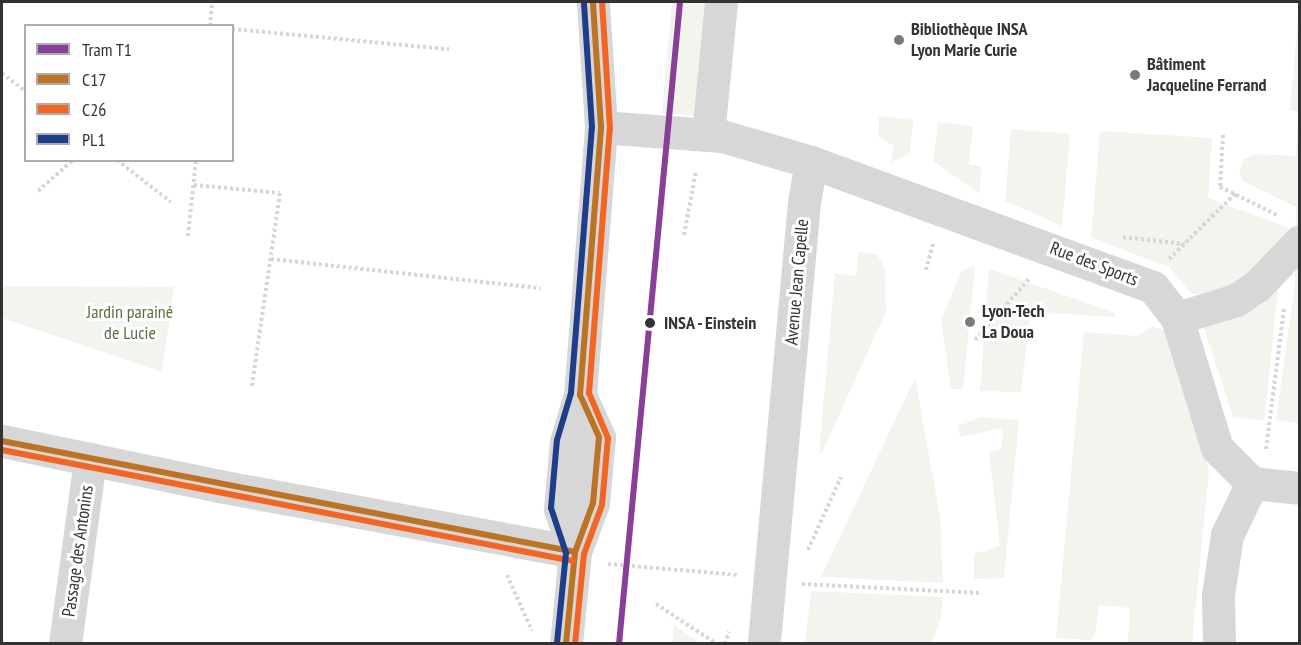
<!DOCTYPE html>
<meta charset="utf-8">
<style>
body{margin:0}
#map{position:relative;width:1301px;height:645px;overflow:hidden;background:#fff;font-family:"PT Sans Narrow",sans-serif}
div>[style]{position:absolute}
.green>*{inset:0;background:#f1f5ed}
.path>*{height:4px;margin-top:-2px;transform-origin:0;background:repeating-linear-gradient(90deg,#d6d6d6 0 3px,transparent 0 6px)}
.minor>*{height:33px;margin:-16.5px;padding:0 16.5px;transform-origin:16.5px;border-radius:16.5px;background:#d7d7d7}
.bus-1>*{height:6px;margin:-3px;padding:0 3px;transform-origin:3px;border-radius:3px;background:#bc7326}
.bus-2>*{height:6px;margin:-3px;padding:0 3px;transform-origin:3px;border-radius:3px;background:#f26522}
.bus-3>*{height:6px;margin:-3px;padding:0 3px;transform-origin:3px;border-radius:3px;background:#1e3e89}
.tram-1>*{height:6px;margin:-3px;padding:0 3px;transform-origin:3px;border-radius:3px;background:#873f98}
.dots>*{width:16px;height:16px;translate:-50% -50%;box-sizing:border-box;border:3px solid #fff;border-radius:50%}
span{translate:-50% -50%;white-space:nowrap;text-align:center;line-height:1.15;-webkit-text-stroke:6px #fff;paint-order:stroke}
.poi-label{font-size:18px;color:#333;font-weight:700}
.left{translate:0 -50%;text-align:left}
.street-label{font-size:18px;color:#333}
.park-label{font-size:18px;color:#56703f}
.stop-label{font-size:18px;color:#333;font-weight:700}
.frame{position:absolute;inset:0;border:3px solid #333;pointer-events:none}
.legend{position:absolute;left:24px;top:24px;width:210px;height:138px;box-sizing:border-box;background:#fff;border:2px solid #adadad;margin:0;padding:8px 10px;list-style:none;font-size:18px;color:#333}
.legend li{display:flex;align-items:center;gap:12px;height:30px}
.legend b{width:30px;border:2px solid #adadad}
</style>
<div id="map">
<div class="green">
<div style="clip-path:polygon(672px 2px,711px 2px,694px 116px,662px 113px)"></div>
<div style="clip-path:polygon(1299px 7px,1299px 423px,1276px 420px,1295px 284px,1296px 207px,1243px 181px,1239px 172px,1244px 159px,1255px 154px,1296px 156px,1298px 112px,1290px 110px)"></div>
<div style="clip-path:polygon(879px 116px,913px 120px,910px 154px,891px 162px,893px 146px,878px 136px)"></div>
<div style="clip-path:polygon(938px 122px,973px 126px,969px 164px,981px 166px,980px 194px,933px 161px)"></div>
<div style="clip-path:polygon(1011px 129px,1070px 134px,1062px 226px,1005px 201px)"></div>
<div style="clip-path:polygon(1100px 131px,1212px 138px,1208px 198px,1289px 228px,1252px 272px,1215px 297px,1191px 293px,1169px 267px,1091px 238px)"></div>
<div style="clip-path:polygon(858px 252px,877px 254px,885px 270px,886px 311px,822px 453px,819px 453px,835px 273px,856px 276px)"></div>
<div style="clip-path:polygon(975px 265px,963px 389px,951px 389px,941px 320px,962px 271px)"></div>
<div style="clip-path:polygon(989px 269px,1113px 312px,1116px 317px,1031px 312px,1021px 392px,980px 391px)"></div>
<div style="clip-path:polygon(1279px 281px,1264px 421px,1233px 417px,1203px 325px)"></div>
<div style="clip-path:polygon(2px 286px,174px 287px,162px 372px,2px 318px)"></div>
<div style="clip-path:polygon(1152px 326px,1166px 331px,1209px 470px,1192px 643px,1131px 643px,1128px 640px,1130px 608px,1099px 605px,1095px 635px,1090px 640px,1056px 638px,1084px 332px,1138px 336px)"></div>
<div style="clip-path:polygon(915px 378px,940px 516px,943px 583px,821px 577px)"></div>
<div style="clip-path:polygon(982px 417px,1019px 420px,1004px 578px,974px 579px,974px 554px,1000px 546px,989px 452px,1001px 449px,1003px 428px,960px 437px,958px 426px)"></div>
<div style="clip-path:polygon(811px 591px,943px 597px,941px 618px,932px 643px,805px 643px)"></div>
<div style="clip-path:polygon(674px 625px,700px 643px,672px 643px)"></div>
</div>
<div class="path">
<div style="left:210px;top:26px;width:24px;rotate:-85deg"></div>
<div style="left:232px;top:29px;width:218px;rotate:5.3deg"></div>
<div style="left:2px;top:73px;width:31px;rotate:38deg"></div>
<div style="left:1223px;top:135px;width:52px;rotate:93.3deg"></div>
<div style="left:1220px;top:187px;width:64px;rotate:26.2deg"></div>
<div style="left:117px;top:160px;width:68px;rotate:37.9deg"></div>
<div style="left:194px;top:185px;width:86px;rotate:5.3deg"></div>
<div style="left:280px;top:193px;width:195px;rotate:98.3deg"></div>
<div style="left:38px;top:191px;width:47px;rotate:-41.5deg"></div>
<div style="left:684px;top:235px;width:65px;rotate:-79.4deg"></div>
<div style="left:188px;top:236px;width:76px;rotate:-84deg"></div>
<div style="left:1123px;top:237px;width:62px;rotate:6.4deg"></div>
<div style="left:271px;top:259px;width:271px;rotate:6.2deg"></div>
<div style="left:1169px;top:259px;width:93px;rotate:-44.6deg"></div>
<div style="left:926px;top:270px;width:30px;rotate:-75deg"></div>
<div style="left:975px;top:340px;width:81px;rotate:-48.5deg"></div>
<div style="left:1266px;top:449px;width:142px;rotate:-82.7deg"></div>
<div style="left:808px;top:550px;width:80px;rotate:-65.7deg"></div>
<div style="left:608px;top:564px;width:130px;rotate:4.8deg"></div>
<div style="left:507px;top:575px;width:61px;rotate:65.9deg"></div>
<div style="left:802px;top:584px;width:179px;rotate:2.9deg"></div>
<div style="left:656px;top:604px;width:73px;rotate:33.3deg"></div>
<div style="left:725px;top:644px;width:13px;rotate:-72deg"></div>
</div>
<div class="minor">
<div style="left:601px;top:127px;width:121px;rotate:4.3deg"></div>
<div style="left:722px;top:136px;width:93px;rotate:16.3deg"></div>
<div style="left:811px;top:162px;width:41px;rotate:99.9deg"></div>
<div style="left:804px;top:202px;width:444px;rotate:95.2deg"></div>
<div style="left:708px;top:135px;width:134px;rotate:-84.4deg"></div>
<div style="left:811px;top:162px;width:364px;rotate:20.1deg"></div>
<div style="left:1153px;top:287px;width:39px;rotate:52deg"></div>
<div style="left:1177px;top:318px;width:136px;rotate:72.9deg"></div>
<div style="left:1217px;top:448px;width:49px;rotate:45deg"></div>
<div style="left:1252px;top:483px;width:48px;rotate:5.9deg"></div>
<div style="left:1177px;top:318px;width:62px;rotate:-17deg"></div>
<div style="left:1236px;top:300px;width:25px;rotate:-34deg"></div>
<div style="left:1257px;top:286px;width:62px;rotate:-46.3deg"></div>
<div style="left:2px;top:441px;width:222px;rotate:11.7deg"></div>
<div style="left:219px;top:486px;width:362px;rotate:10.5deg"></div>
<div style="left:575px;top:552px;width:46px;rotate:-109.2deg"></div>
<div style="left:560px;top:509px;width:67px;rotate:-84.9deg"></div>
<div style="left:566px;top:442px;width:49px;rotate:-73.4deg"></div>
<div style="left:580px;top:395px;width:269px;rotate:-85.5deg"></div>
<div style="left:601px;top:127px;width:125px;rotate:-93.7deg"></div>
<div style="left:65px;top:644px;width:187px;rotate:-82.3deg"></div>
<div style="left:566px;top:644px;width:92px;rotate:-84.4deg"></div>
<div style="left:575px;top:552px;width:52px;rotate:-69.8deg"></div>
<div style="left:593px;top:503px;width:66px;rotate:-84.8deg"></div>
<div style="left:599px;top:437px;width:46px;rotate:-114.3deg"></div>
<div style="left:1219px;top:644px;width:49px;rotate:-91.2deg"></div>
<div style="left:1218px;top:595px;width:61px;rotate:-81.5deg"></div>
<div style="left:1227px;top:535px;width:58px;rotate:-64.3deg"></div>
</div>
<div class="bus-1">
<div style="left:2px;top:441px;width:584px;rotate:10.96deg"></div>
<div style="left:566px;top:644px;width:92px;rotate:-84.4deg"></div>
<div style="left:575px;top:552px;width:52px;rotate:-69.8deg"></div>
<div style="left:593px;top:503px;width:66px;rotate:-84.8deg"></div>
<div style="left:599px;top:437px;width:46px;rotate:-114.3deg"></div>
<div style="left:580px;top:395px;width:269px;rotate:-85.5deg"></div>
<div style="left:601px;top:127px;width:125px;rotate:-93.7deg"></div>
</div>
<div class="bus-2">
<div style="left:2px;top:450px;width:582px;rotate:11deg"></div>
<div style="left:575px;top:644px;width:90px;rotate:-84.3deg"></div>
<div style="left:584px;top:554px;width:52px;rotate:-69.8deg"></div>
<div style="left:602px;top:505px;width:67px;rotate:-84.9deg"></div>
<div style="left:608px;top:438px;width:49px;rotate:-112.9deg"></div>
<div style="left:589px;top:393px;width:266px;rotate:-85.5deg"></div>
<div style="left:610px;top:128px;width:126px;rotate:-93.6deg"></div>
</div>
<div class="bus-3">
<div style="left:557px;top:643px;width:90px;rotate:-84.3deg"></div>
<div style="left:566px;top:553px;width:47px;rotate:-108.4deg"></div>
<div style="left:551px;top:508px;width:68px;rotate:-85deg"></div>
<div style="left:557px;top:440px;width:49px;rotate:-73.4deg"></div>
<div style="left:571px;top:393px;width:267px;rotate:-85.5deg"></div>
<div style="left:592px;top:127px;width:124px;rotate:-93.7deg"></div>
</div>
<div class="tram-1">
<div style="left:619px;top:644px;width:645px;rotate:-84.57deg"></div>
</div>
<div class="dots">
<div style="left:899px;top:40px;background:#7a7a7a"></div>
<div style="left:1135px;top:75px;background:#7a7a7a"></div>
<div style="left:970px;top:322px;background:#7a7a7a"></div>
<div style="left:650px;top:323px;background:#333"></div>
</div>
<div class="poi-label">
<span class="left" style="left:911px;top:40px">Bibliothèque INSA<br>Lyon Marie Curie</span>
<span class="left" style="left:1147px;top:75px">Bâtiment<br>Jacqueline Ferrand</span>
<span class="left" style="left:982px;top:322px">Lyon-Tech<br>La Doua</span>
</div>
<div class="street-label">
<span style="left:1094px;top:264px;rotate:21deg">Rue des Sports</span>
<span style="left:797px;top:282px;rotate:-85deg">Avenue Jean Capelle</span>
<span style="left:78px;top:551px;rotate:-82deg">Passage des Antonins</span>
</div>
<div class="park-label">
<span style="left:130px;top:323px">Jardin parainé<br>de Lucie</span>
</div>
<div class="stop-label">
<span class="left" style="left:664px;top:323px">INSA - Einstein</span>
</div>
<div class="frame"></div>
<ul class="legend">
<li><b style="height:8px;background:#873f98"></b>Tram T1</li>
<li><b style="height:8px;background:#bc7326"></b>C17</li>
<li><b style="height:8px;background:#f26522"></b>C26</li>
<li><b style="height:8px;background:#1e3e89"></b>PL1</li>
</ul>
</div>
